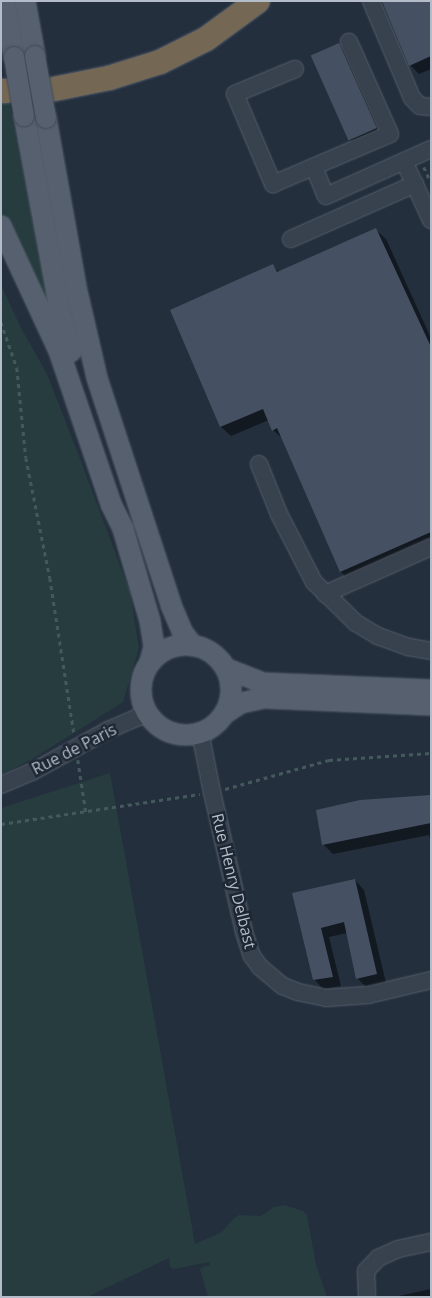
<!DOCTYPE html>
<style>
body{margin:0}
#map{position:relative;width:432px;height:1298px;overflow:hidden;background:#242f3e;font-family:"Open Sans",sans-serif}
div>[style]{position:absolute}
.green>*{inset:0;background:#263c3f}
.shadow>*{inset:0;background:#0007}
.building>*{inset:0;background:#455162;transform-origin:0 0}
.path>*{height:2.5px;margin-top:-1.25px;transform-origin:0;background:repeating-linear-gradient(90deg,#44595c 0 4px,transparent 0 8px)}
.roads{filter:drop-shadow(0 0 1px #565f6c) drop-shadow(0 0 1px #565f6c)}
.minor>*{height:16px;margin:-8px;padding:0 8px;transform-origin:8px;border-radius:8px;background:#38414e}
.major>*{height:20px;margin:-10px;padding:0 10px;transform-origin:10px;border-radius:10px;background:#56606e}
.major>.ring{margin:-10px;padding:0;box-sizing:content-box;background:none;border:20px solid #56606e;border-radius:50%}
.highway>*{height:24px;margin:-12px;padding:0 12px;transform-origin:12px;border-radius:12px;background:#746855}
.bridges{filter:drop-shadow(0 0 1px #414a57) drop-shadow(0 0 1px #414a57)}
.major-bridge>*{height:20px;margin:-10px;padding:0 10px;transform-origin:10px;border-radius:10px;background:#56606e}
span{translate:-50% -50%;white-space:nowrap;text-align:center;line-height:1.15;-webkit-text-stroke:5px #1d2633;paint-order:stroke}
.street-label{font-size:16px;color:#b4bcc9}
.frame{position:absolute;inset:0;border:2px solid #b4bcc9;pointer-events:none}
</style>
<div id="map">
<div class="green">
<div style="clip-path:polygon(1px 103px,10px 104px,39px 258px,55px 325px,1px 218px)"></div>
<div style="clip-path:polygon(1px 285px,21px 328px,47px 374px,79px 456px,130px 592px,139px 648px,123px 702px,34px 758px,1px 775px)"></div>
<div style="clip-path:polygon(110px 773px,195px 1244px,222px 1232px,234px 1218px,239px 1215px,261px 1216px,274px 1207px,284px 1205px,303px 1211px,307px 1215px,316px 1265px,327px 1297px,208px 1297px,200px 1269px,204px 1266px,210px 1266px,209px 1262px,174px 1269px,170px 1267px,169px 1258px,87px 1297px,1px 1297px,1px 808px)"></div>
</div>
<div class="shadow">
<div style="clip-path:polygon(431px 1px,431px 69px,419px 74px,410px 65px)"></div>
<div style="clip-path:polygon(339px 45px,349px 54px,385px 137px,359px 149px,349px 139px)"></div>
<div style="clip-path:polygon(376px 230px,386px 239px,431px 338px,431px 545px,350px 581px,341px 572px,283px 439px,273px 430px,269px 420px,231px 436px,221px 427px,171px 311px,272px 265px,279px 272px)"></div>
<div style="clip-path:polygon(431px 796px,431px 844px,429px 835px,333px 854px,324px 845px,317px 811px)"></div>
<div style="clip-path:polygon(355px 880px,364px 890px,386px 983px,367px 988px,357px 978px,347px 933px,329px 937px,341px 986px,323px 989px,314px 979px,294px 894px)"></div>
<div style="clip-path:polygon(431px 1289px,431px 1297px,394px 1297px)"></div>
</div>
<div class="building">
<div style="clip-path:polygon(382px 1px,431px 1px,431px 56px,409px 66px)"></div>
<div style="left:339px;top:43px;width:93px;height:31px;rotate:66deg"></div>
<div style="clip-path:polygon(376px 228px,431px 347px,431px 532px,340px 572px,277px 428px,272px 431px,263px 409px,220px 427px,170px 310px,273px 264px,277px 272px)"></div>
<div style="clip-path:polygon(431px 795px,431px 823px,322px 845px,316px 810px,360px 800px)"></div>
<div style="clip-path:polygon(355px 879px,377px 974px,356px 979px,344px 922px,321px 928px,333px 977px,313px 980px,292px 893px)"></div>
</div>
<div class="path">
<div style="left:424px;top:167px;width:12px;rotate:66deg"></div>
<div style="left:1px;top:322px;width:49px;rotate:70.8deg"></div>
<div style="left:17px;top:368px;width:90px;rotate:84.3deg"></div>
<div style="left:26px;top:458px;width:122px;rotate:78.7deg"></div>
<div style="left:50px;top:578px;width:157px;rotate:81.2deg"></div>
<div style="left:78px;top:760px;width:53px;rotate:81.3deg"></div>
<div style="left:225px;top:789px;width:108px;rotate:-15.6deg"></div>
<div style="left:329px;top:760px;width:102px;rotate:-3.9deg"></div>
<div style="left:1px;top:824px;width:201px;rotate:-8.6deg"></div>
</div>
<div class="roads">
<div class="minor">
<div style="left:371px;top:1px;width:105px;rotate:67.1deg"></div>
<div style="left:412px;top:98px;width:11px;rotate:45deg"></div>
<div style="left:420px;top:106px;width:11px;rotate:5deg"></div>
<div style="left:295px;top:69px;width:65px;rotate:157.4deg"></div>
<div style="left:235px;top:94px;width:98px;rotate:67.1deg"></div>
<div style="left:273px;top:184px;width:127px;rotate:-23.1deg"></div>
<div style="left:390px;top:134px;width:101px;rotate:-114deg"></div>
<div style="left:404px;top:161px;width:65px;rotate:65.4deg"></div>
<div style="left:314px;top:167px;width:31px;rotate:68deg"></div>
<div style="left:326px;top:196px;width:115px;rotate:-24.1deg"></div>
<div style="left:291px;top:239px;width:136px;rotate:-23.9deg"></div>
<div style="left:259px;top:464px;width:54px;rotate:68.2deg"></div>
<div style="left:279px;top:514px;width:76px;rotate:62.8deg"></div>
<div style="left:314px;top:582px;width:59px;rotate:44.3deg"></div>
<div style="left:356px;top:623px;width:26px;rotate:31deg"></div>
<div style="left:378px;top:636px;width:33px;rotate:20deg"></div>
<div style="left:409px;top:647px;width:22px;rotate:10deg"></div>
<div style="left:325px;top:594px;width:116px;rotate:-23.9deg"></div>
<div style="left:200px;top:732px;width:61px;rotate:78.7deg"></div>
<div style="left:212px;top:792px;width:144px;rotate:77.1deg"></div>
<div style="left:244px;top:932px;width:25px;rotate:72deg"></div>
<div style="left:252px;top:956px;width:14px;rotate:54deg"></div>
<div style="left:260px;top:967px;width:30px;rotate:40deg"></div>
<div style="left:283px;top:986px;width:16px;rotate:22deg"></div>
<div style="left:298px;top:992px;width:29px;rotate:12deg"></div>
<div style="left:326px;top:998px;width:42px;rotate:-4.1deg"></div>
<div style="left:368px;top:995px;width:65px;rotate:-13.4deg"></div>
<div style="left:1px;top:785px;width:34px;rotate:-23deg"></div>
<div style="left:32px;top:772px;width:87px;rotate:-28.9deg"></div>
<div style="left:108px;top:730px;width:43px;rotate:-23deg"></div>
<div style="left:367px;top:1297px;width:26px;rotate:-92deg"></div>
<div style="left:366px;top:1271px;width:18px;rotate:-47deg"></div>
<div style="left:378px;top:1258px;width:22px;rotate:-24deg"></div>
<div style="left:398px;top:1249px;width:34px;rotate:-12deg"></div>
</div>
<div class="major">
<div style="left:4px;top:1px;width:57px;rotate:79.9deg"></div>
<div style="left:25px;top:1px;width:56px;rotate:79.7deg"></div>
<div style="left:24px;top:116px;width:202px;rotate:79.5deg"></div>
<div style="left:61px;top:315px;width:38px;rotate:75deg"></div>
<div style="left:46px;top:118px;width:172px;rotate:79.9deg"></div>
<div style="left:76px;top:287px;width:93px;rotate:77deg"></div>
<div style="left:97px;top:378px;width:239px;rotate:71.9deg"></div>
<div style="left:171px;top:605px;width:30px;rotate:67deg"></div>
<div style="left:183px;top:633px;width:16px;rotate:52deg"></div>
<div style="left:1px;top:226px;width:138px;rotate:65.1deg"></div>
<div style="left:59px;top:351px;width:162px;rotate:71.2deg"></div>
<div style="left:111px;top:504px;width:28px;rotate:64deg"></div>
<div style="left:123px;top:529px;width:96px;rotate:73.6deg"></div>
<div style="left:150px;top:621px;width:26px;rotate:81deg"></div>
<div style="left:154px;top:647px;width:16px;rotate:105deg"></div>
<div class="ring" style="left:141px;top:645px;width:70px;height:70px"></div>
<div style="left:225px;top:668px;width:41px;rotate:21.5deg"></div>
<div style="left:263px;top:683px;width:168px;rotate:2.4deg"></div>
<div style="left:224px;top:714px;width:20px;rotate:-33deg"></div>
<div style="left:241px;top:703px;width:25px;rotate:-12deg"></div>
<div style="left:265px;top:698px;width:166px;rotate:2.4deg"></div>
</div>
<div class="highway">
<div style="left:54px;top:89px;width:56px;rotate:-11.3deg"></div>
<div style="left:109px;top:78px;width:53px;rotate:-17.4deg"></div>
<div style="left:160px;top:62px;width:51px;rotate:-26.6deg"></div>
<div style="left:206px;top:39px;width:64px;rotate:-36.2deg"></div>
<div style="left:1px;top:91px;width:5px"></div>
</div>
</div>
<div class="bridges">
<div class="major-bridge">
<div style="left:35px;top:56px;width:63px;rotate:79.9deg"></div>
<div style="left:14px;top:57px;width:60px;rotate:80.4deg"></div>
</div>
</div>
<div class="street-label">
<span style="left:74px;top:749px;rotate:-27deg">Rue de Paris</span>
<span style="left:234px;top:881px;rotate:76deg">Rue Henry Delbast</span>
</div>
<div class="frame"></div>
</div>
